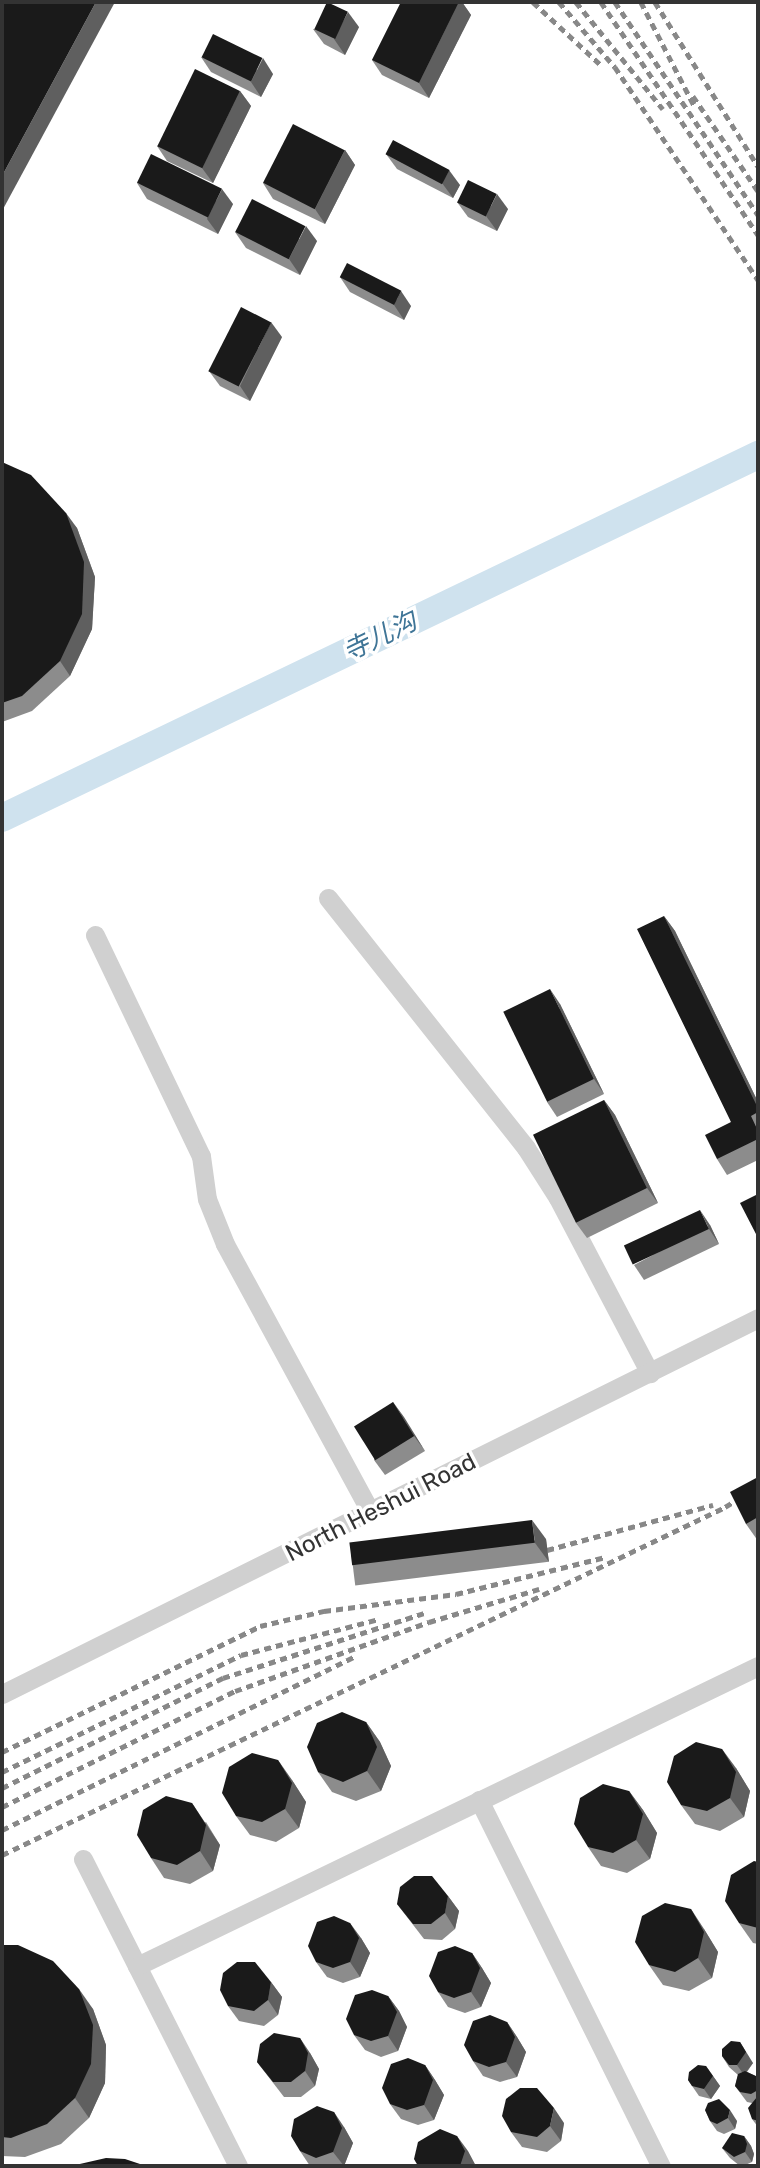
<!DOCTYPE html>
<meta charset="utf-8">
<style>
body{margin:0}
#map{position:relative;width:760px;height:2168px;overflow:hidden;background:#fff;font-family:Rubik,"Noto Sans SC",sans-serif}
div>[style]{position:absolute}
.river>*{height:28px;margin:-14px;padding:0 14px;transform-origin:14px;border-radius:14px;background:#cfe2ee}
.minor>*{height:19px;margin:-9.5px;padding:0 9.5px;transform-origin:9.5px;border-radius:9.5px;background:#d0d0d0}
.rail>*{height:4.5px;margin-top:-2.25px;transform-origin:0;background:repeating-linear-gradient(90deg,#888 0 7px,transparent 0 12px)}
.wall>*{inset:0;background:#8c8c8c;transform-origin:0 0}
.shaded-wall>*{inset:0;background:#5f5f5f}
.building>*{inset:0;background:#1a1a1a;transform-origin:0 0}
span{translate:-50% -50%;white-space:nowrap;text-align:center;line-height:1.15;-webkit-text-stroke:7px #fff;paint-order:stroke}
.street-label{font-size:24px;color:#333}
.water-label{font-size:26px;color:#3f7597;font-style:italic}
.frame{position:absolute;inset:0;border:4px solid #333;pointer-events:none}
</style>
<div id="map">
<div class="river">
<div style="left:2px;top:818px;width:839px;rotate:-25.65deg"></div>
</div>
<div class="minor">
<div style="left:328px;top:898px;width:319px;rotate:51.6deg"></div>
<div style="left:526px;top:1148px;width:59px;rotate:57.4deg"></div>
<div style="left:558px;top:1198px;width:198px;rotate:62.3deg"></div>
<div style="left:95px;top:935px;width:245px;rotate:64.4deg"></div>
<div style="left:201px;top:1156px;width:43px;rotate:82.1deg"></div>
<div style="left:207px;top:1199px;width:48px;rotate:68.2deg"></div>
<div style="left:225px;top:1244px;width:306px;rotate:61.5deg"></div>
<div style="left:2px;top:1694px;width:844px;rotate:-26.44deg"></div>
<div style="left:479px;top:1800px;width:409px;rotate:63.6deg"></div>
<div style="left:83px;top:1859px;width:344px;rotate:63.2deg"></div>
<div style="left:137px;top:1966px;width:690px;rotate:-25.78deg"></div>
</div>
<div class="rail">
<div style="left:533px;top:2px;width:94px;rotate:42.8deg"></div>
<div style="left:559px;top:2px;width:86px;rotate:49.3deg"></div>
<div style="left:615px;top:67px;width:257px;rotate:56.1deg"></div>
<div style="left:576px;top:2px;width:138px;rotate:50.9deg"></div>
<div style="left:601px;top:2px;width:281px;rotate:56deg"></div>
<div style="left:615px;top:2px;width:257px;rotate:56.1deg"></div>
<div style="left:641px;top:2px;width:116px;rotate:62.8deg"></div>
<div style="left:655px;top:2px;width:194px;rotate:57.9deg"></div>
<div style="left:693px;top:96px;width:115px;rotate:55.6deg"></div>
<div style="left:547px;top:1550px;width:172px;rotate:-15.2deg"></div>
<div style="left:2px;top:1752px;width:287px;rotate:-26deg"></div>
<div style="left:260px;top:1626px;width:66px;rotate:-13.2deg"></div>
<div style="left:324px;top:1611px;width:133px;rotate:-7.3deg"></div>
<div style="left:456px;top:1594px;width:154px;rotate:-13.9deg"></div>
<div style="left:2px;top:1772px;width:266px;rotate:-26.1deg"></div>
<div style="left:241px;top:1655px;width:143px;rotate:-14.6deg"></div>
<div style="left:2px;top:1788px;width:247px;rotate:-26.5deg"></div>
<div style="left:223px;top:1678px;width:211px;rotate:-17.9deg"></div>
<div style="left:2px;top:1807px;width:260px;rotate:-26.5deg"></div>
<div style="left:235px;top:1691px;width:206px;rotate:-19.6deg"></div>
<div style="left:429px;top:1622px;width:115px;rotate:-16.7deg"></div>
<div style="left:2px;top:1830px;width:394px;rotate:-26.2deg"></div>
<div style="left:2px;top:1855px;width:802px;rotate:-25.7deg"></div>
<div style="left:725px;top:1507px;width:39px;rotate:-31deg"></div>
</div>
<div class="wall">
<div style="clip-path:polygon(401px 2px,462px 2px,471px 15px,429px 98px,382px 75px,372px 60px)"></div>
<div style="clip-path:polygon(359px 27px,345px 55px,324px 44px,313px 29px)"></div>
<div style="clip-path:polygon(201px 57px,273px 74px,261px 97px,211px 72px)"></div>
<div style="clip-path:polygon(240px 91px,251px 106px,213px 183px,167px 161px,157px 146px)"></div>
<div style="clip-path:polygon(345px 150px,355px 165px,325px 224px,273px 199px,263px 183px)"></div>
<div style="clip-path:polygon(386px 154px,460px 185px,453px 198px,397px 169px)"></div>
<div style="clip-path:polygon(137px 183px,233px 204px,218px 234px,147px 199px)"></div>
<div style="clip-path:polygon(457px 202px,508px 209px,497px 231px,468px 217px)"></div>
<div style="clip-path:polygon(235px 232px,317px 241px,300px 275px,246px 248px)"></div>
<div style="clip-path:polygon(340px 277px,411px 306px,404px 320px,350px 292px)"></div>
<div style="clip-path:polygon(282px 337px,250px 401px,220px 386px,209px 371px)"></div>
<div style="clip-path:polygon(2px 462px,77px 528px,95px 577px,92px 629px,70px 676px,32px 711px,2px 722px)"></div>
<div style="clip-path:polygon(664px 916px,675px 931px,758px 1102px,758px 1160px,727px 1175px,717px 1159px,731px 1122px)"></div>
<div style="clip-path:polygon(560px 1004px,604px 1094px,557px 1117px,547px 1102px)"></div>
<div style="clip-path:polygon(604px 1100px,615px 1115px,658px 1203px,587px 1238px,576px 1223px)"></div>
<div style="clip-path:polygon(710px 1225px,719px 1244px,644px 1280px,634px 1265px)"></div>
<div style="clip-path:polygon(393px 1402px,425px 1451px,385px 1475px,374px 1460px)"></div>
<div style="clip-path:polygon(758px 1477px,758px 1541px,746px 1524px)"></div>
<div style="left:546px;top:1539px;width:23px;height:195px;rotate:83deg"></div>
<div style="clip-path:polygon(366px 1722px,380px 1742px,391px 1766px,381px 1791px,356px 1801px,332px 1792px,318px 1772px)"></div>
<div style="clip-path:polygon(736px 1768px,750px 1791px,744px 1817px,720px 1831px,695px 1824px,681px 1805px)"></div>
<div style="clip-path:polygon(292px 1780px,306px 1802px,299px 1828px,276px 1842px,250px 1835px,236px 1816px)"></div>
<div style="clip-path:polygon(629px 1791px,643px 1810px,657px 1833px,650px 1859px,627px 1873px,601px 1866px,588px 1847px)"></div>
<div style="clip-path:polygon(206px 1822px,220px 1845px,213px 1871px,190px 1884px,164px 1878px,151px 1858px)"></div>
<div style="clip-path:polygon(758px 1862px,758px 1944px,753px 1943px,739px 1923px)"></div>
<div style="clip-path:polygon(448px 1896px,459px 1911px,455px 1929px,442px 1940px,424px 1939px,397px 1904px)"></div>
<div style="clip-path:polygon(704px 1929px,718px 1952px,712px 1978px,689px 1991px,663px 1985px,649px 1965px)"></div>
<div style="clip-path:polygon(361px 1938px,370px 1953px,360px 1977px,343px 1983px,327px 1977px,316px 1962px)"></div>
<div style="clip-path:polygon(2px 1945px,93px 2009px,106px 2045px,105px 2083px,89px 2118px,61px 2144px,25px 2157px,2px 2156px)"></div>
<div style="clip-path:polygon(472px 1953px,482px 1968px,491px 1983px,481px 2007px,465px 2013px,448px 2007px,438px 1992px)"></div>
<div style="clip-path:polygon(271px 1982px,282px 1997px,278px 2015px,264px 2026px,239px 2021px,228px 2006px)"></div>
<div style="clip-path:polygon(388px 1996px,399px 2011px,407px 2027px,398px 2051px,381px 2057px,365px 2050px,354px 2035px)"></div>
<div style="clip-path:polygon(507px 2022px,517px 2037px,526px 2052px,517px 2077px,500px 2082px,483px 2076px,473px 2061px)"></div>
<div style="clip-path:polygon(310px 2053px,319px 2069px,315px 2086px,301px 2097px,284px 2097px,257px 2062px)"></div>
<div style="clip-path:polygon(722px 2056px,753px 2063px,747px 2072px,758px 2077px,758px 2127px,752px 2119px,752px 2103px,747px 2102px,735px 2086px,738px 2075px,729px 2067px)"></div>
<div style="clip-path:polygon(425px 2065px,435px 2080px,444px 2095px,434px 2120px,418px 2125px,401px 2119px,390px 2104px)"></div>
<div style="clip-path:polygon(706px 2066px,720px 2086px,711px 2099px,699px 2096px,688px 2080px)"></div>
<div style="clip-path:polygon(705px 2110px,737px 2121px,735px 2129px,724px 2134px,717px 2131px,710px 2121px)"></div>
<div style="clip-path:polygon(564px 2123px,561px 2141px,547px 2152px,522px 2147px,511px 2132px)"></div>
<div style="clip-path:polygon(344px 2127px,353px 2143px,344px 2166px,310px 2166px,300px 2151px)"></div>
<div style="clip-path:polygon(744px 2136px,751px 2146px,754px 2154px,752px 2162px,743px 2166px,740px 2166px,730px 2158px,722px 2148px)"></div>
</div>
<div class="shaded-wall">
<div style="clip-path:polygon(96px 2px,115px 2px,2px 211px,2px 176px)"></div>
<div style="clip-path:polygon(459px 2px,462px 2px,471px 15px,429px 98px,419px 83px)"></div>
<div style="clip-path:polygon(348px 12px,359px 27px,345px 55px,334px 39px)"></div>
<div style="clip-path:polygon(263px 58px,273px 74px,261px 97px,251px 82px)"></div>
<div style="clip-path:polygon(240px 91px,251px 106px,213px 183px,202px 168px)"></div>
<div style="clip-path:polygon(345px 150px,355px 165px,325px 224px,315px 209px)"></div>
<div style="clip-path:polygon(449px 170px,460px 185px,453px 198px,442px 183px)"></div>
<div style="clip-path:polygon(222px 189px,233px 204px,218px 234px,207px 219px)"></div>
<div style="clip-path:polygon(497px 194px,508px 209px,497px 231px,486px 216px)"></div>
<div style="clip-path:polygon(306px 226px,317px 241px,300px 275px,289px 259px)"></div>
<div style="clip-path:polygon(401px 291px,411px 306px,404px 320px,394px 305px)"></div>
<div style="clip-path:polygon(271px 322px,282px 337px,250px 401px,240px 386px)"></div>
<div style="clip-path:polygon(66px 513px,77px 528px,95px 577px,92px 629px,70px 676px,60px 661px)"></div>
<div style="clip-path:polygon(664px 916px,675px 931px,758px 1102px,758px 1108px)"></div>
<div style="clip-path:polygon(550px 989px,560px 1004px,604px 1094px,594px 1079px)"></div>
<div style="clip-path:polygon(604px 1100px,615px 1115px,658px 1203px,647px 1188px)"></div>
<div style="clip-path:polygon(700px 1210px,710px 1225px,719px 1244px,709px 1229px)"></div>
<div style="clip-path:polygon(393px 1402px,404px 1417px,425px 1451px,414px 1436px)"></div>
<div style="clip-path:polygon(532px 1520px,546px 1539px,549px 1562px,535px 1543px)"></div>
<div style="clip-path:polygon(366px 1722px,380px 1742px,391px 1766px,381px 1791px,367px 1771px)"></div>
<div style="clip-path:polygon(722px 1749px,736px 1768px,750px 1791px,744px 1817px,730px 1798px)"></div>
<div style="clip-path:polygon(278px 1760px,292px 1780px,306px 1802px,299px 1828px,285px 1809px)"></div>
<div style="clip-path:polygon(629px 1791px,643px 1810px,657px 1833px,650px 1859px,636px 1840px)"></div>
<div style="clip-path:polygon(192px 1803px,220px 1845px,213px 1871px,200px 1851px)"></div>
<div style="clip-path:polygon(448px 1896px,459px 1911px,455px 1929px,445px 1913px)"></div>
<div style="clip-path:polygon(691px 1909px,704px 1929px,718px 1952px,712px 1978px,698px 1958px)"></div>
<div style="clip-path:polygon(350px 1923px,361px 1938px,370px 1953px,360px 1977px,350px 1962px)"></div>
<div style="clip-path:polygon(472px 1953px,482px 1968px,491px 1983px,481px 2007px,471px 1992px)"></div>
<div style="clip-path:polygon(271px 1982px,282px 1997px,278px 2015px,268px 2000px)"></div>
<div style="clip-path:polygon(79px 1989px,93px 2009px,106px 2045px,105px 2083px,89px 2118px,75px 2098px)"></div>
<div style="clip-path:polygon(388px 1996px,399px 2011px,407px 2027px,398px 2051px,388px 2036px)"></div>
<div style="clip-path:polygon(507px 2022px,517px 2037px,526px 2052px,517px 2077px,506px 2062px)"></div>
<div style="clip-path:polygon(300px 2038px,310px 2053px,319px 2069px,315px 2086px,305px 2071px)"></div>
<div style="clip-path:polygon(740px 2042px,753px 2063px,744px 2075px,737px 2065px)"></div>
<div style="clip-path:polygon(425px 2065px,435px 2080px,444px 2095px,434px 2120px,424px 2105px)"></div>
<div style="clip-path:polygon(713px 2076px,720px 2086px,711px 2099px,704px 2089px)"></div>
<div style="clip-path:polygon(554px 2108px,564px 2123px,561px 2141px,550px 2126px)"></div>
<div style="clip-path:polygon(730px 2110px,737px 2121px,735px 2129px,728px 2118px)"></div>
<div style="clip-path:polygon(334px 2112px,344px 2127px,353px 2143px,344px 2166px,333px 2152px)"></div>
<div style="clip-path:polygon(457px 2136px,468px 2151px,476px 2166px,460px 2166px)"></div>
<div style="clip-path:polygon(744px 2136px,751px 2146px,754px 2154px,752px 2162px,745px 2152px)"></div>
</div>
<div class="building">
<div style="clip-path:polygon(2px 2px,96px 2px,2px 176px)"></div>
<div style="left:327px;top:2px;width:23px;height:30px;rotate:25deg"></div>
<div style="clip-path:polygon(401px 2px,459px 2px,419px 83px,372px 60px)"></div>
<div style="left:213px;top:34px;width:55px;height:26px;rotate:26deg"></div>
<div style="left:195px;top:69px;width:50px;height:86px;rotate:26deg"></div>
<div style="left:293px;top:124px;width:58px;height:66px;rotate:27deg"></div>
<div style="left:393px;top:140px;width:64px;height:16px;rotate:28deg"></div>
<div style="left:151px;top:154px;width:79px;height:32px;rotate:26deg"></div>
<div style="left:468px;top:180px;width:32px;height:25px;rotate:26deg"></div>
<div style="left:252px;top:199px;width:60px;height:37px;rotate:27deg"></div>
<div style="left:347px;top:263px;width:61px;height:16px;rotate:27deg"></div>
<div style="left:241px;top:307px;width:34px;height:72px;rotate:27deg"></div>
<div style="clip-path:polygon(2px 462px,31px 475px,66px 513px,84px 562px,82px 614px,60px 661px,22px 696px,2px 703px)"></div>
<div style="clip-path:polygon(664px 916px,758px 1108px,758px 1112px,751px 1116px,758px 1131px,758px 1139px,717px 1159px,705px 1135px,731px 1122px,637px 929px)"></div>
<div style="left:550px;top:989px;width:100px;height:52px;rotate:64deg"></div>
<div style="left:604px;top:1100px;width:98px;height:79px;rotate:64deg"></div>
<div style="clip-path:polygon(758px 1194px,758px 1236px,757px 1236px,740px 1203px)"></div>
<div style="left:700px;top:1210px;width:21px;height:84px;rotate:65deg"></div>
<div style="left:393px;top:1402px;width:40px;height:46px;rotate:58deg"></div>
<div style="clip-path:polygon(758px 1477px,758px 1517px,746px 1524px,730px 1492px)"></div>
<div style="left:532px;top:1520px;width:23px;height:184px;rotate:83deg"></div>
<div style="clip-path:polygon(342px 1712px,366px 1722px,377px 1747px,367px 1771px,343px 1782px,318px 1772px,307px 1747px,317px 1723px)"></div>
<div style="clip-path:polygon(696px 1742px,722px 1749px,736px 1772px,730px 1798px,707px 1811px,681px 1805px,667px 1782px,674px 1756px)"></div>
<div style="clip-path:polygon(252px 1753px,278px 1760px,292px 1783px,285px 1809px,262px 1822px,236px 1816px,222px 1793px,229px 1767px)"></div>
<div style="clip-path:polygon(603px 1784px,629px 1791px,643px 1814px,636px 1840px,613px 1853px,588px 1847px,574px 1824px,580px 1798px)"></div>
<div style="clip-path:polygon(166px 1796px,192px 1803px,206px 1825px,200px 1851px,177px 1865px,151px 1858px,137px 1835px,143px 1810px)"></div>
<div style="clip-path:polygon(754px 1861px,758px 1862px,758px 1928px,739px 1923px,725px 1901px,731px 1875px)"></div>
<div style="clip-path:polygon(414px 1876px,432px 1876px,448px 1896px,445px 1913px,431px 1924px,413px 1924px,397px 1904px,400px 1887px)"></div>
<div style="clip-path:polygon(665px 1903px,691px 1909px,704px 1932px,698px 1958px,675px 1972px,649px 1965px,635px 1942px,642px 1916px)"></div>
<div style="clip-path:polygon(334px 1916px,350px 1923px,359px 1938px,350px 1962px,333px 1968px,316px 1962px,308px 1946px,317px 1922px)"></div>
<div style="clip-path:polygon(2px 1945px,18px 1945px,53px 1961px,79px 1989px,93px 2025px,91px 2064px,75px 2098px,47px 2124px,11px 2138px,2px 2137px)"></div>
<div style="clip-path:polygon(455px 1946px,472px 1953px,480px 1968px,471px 1992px,454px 1998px,438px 1992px,429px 1976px,438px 1952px)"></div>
<div style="clip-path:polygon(237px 1962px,255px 1962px,271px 1982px,268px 2000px,254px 2011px,228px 2006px,220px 1990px,223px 1973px)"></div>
<div style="clip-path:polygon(372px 1990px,388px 1996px,397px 2012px,388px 2036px,371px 2041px,354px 2035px,346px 2019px,355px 1995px)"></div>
<div style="clip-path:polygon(490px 2015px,507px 2022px,515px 2037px,506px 2062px,489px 2067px,473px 2061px,464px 2045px,473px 2021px)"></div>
<div style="clip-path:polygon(274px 2033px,300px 2038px,308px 2053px,305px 2071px,291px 2082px,273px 2082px,257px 2062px,260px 2044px)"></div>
<div style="clip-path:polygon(731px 2041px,740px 2042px,746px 2052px,737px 2065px,729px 2065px,722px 2056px,722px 2049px)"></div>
<div style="clip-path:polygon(408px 2058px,425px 2065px,433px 2080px,424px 2105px,407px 2110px,390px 2104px,382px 2088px,391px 2064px)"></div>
<div style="clip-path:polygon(698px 2065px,706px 2066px,713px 2076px,704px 2089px,692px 2086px,688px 2080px,689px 2072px)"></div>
<div style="clip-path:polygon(745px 2071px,758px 2077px,758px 2090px,751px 2094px,740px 2092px,735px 2086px,738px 2074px)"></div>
<div style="clip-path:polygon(520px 2088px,537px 2088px,554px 2108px,550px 2126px,537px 2137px,511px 2132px,502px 2116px,506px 2099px)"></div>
<div style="clip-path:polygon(757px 2097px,758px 2097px,758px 2121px,752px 2119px,748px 2108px)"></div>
<div style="clip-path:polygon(719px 2099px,730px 2110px,728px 2118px,717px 2124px,710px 2121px,705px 2110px,708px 2103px)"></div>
<div style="clip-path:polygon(317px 2106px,334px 2112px,342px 2128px,333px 2152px,316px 2158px,300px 2151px,291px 2136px,294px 2119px)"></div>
<div style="clip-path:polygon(440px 2129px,457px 2136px,465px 2151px,460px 2166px,418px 2166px,414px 2159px,418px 2142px)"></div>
<div style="clip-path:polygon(732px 2133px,744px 2136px,747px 2144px,745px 2152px,734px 2157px,722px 2148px)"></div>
<div style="clip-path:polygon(106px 2158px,125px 2159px,146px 2166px,71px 2166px)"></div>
</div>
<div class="street-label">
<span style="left:381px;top:1508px;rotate:-27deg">North Heshui Road</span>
</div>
<div class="water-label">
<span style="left:380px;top:637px;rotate:-26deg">寺儿沟</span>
</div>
<div class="frame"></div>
</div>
